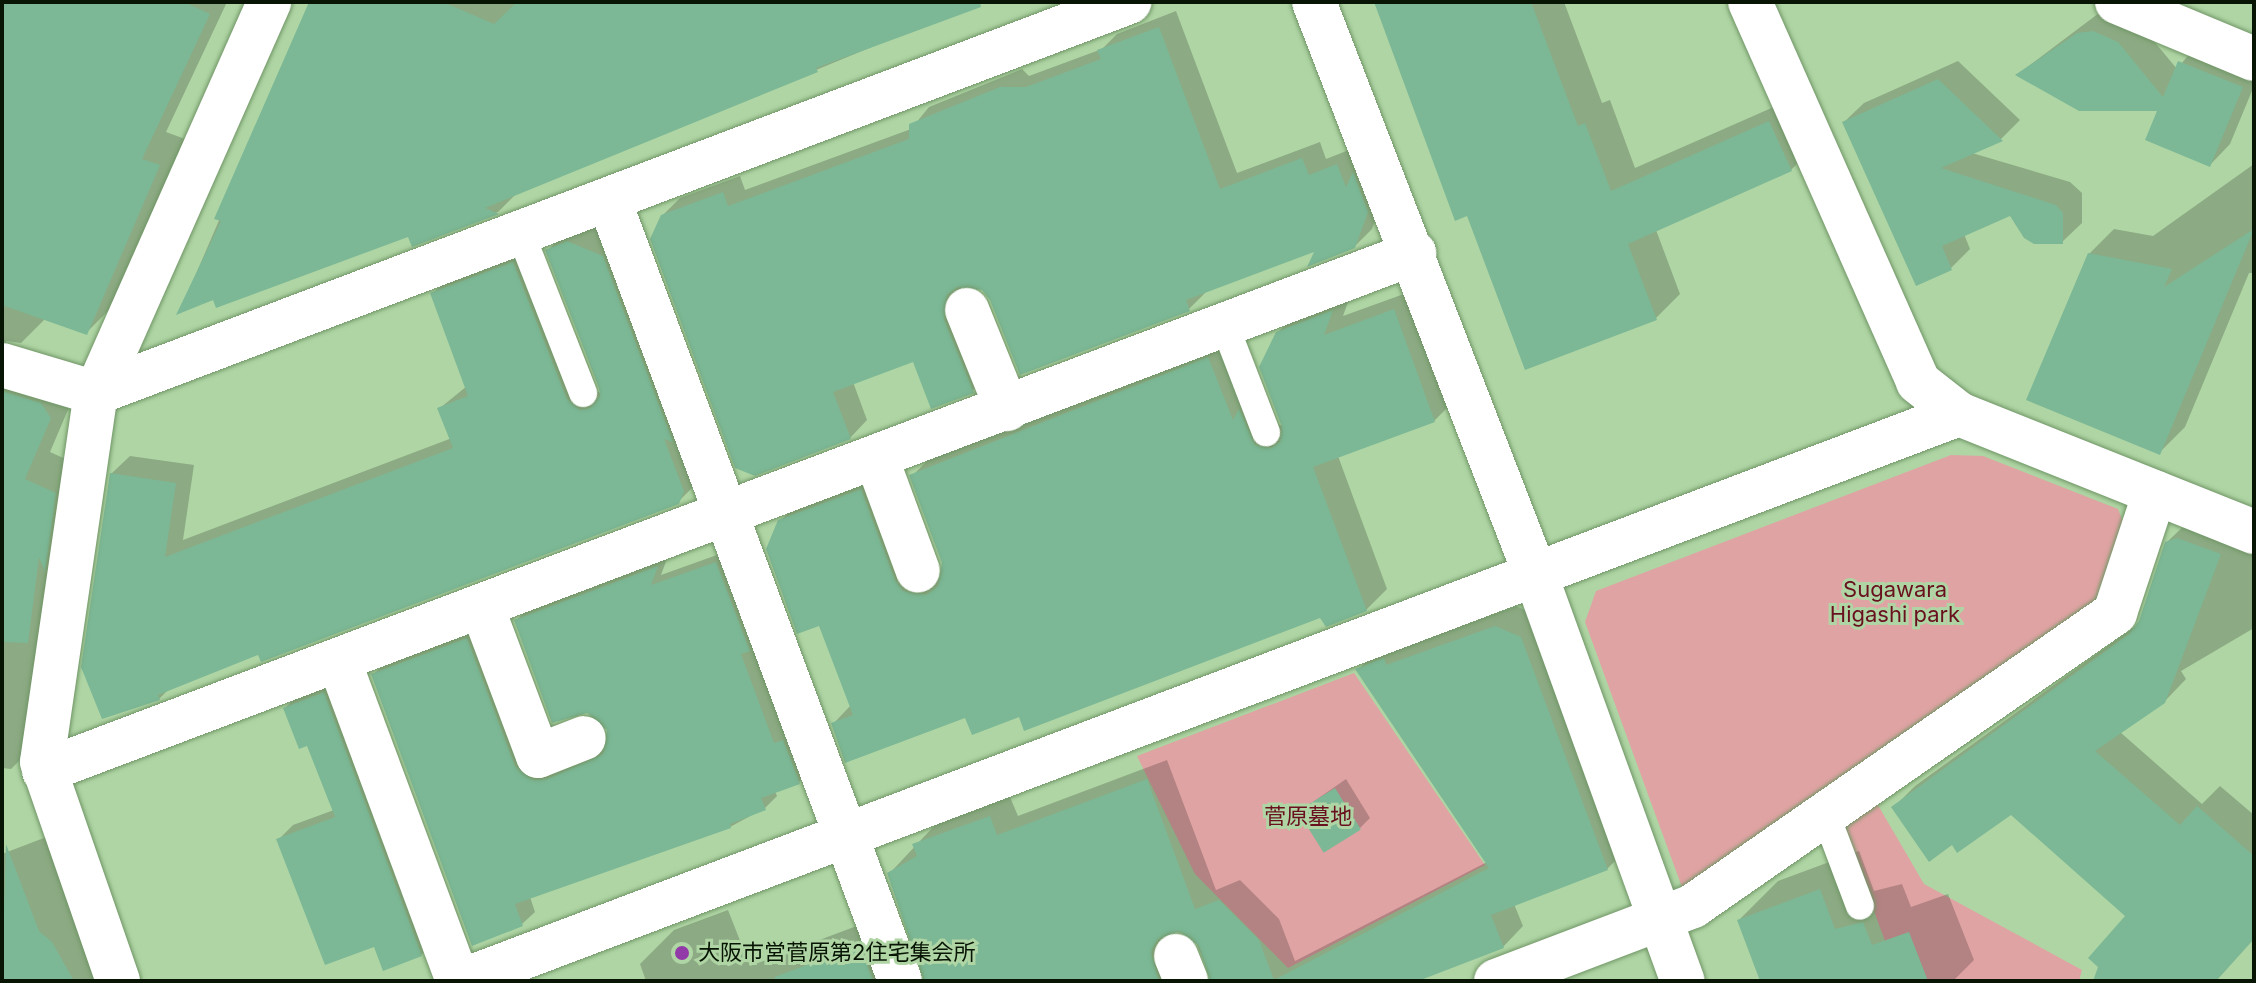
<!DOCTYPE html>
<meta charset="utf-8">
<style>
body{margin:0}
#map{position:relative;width:2256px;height:983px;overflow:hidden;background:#afd5a4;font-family:Inter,"Noto Sans JP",sans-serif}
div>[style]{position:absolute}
.green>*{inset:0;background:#e0a3a3}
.shadow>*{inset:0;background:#0003}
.building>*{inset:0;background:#7cb896;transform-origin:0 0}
.roads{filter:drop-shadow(0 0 2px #709566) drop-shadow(0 0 2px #709566)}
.service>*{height:28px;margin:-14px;padding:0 14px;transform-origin:14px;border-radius:14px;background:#fff}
.minor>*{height:44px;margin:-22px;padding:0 22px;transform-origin:22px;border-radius:22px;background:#fff}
.tertiary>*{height:44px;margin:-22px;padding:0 22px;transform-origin:22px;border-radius:22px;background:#fff}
.dots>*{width:22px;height:22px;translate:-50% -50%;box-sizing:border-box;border:4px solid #afd5a4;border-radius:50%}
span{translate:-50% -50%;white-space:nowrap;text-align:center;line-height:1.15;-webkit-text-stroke:6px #afd5a4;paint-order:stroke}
.park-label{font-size:22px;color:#69101e}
.poi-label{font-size:22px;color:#081505}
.left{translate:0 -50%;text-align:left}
.frame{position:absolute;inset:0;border:4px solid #081505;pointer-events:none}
</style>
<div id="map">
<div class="green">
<div style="clip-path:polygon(1951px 455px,1983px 456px,2118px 509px,2126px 529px,2100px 604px,1683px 890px,1585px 622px,1596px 591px)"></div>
<div style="clip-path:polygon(1354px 673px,1485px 865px,1288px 968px,1195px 874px,1137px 756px)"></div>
<div style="clip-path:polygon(1875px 800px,1924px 884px,2082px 970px,2079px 981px,1900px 981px,1841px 823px)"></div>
</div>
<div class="shadow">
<div style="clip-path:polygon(2px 2px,227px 2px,166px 132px,185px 139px,113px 306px,87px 332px,46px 318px,21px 343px,6px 341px,10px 357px,76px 391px,50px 452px,81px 466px,37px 743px,11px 769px,2px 768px)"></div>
<div style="clip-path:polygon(313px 2px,981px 2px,517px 193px,498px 212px,413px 244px,409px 234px,180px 311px)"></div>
<div style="clip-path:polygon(1376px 2px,1564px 2px,1602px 103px,1610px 100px,1635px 168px,1794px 98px,1815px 145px,1791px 170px,1656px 230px,1680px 294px,1656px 318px,1468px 214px)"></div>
<div style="clip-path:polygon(1176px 11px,1237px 173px,1320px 142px,1326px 159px,1354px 148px,1385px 194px,1372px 229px,1354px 247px,1318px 248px,1206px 292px,1189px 309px,992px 299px,983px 288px,962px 285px,960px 300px,990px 374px,972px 391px,914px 359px,853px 382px,867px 420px,850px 438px,662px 216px,680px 198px,740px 176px,745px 190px,911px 129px,929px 107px,1022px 69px,1029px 76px,1102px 49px,1117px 34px)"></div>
<div style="clip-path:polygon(2099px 13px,2138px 22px,2177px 69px,2200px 41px,2254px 64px,2254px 86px,2230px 144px,2210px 165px,2160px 109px,2018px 74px)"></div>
<div style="clip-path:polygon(1958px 61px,2020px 120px,2001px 139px,1972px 153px,2070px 182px,2082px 193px,2082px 223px,2062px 242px,2011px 213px,1964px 234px,1970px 249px,1951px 268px,1844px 122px,1864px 103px)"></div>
<div style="clip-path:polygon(2254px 164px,2254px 273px,2249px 273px,2185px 427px,2160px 452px,2089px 254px,2114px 229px,2153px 236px)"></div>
<div style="clip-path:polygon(587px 224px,621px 237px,697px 483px,678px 502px,260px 652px,170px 688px,159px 699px,103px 717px,111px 474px,130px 456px,194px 465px,183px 540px,452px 438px,440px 408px,467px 386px,432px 294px,451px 275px,532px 244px,585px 381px,601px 394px,548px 250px,566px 232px)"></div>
<div style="clip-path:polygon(1415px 290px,1455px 400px,1434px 421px,1338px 456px,1387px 589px,1366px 610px,1321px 615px,1020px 714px,833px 724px,851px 705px,780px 521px,802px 500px,882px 469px,924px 570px,942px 573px,944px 563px,912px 476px,933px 455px,1230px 338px,1276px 424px,1284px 426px,1277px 333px,1299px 312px,1352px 291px,1343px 316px)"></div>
<div style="clip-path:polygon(2189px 521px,2254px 538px,2254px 628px,2181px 671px,2186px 679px,2165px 701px,2120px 732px,2202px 804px,2220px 786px,2254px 815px,2254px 938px,2216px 981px,2095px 981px,2128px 916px,2011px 812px,1953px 842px,1893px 808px,1915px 786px,2141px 622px,2166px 543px)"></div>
<div style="clip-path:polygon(728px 551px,811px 770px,799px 782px,775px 791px,777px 796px,765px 808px,730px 827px,530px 897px,535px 912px,522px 924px,373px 675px,385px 663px,479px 627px,561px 768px,606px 748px,610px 729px,516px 621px,528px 608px,668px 556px,661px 575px)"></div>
<div style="clip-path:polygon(1516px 606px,1541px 617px,1628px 848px,1607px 869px,1514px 904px,1523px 926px,1503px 947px,1411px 981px,1212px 981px,1193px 935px,1171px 931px,1183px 970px,1197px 981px,929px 981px,889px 874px,935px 825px,1010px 797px,1018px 816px,1167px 760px,1216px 890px,1240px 880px,1279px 919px,1295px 961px,1487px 862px,1358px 670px,1378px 649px,1407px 646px)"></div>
<div style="clip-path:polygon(339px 678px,436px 940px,421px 955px,375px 944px,278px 840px,293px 825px,334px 810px,308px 743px,285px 708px,300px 693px)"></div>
<div style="clip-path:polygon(1346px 779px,1370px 818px,1360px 828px,1300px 811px)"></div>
<div style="clip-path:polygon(49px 836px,103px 981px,2px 981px,2px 854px)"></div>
<div style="clip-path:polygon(1859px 851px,1874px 891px,1902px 884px,1911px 907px,1948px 894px,1974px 960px,1953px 981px,1762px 981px,1739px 920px,1778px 881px)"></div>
<div style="clip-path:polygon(728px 910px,750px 966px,894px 912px,892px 981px,646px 981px,640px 964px,674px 930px)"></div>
</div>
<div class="building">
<div style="clip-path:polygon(2px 2px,184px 2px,210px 14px,142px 159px,160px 165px,87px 335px,2px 305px)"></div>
<div style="clip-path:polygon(309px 2px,443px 2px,494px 24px,517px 2px,980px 2px,981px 7px,816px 68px,818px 72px,485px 208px,499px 214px,412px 247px,408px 237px,216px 308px,213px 300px,176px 315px,221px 221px,214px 219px)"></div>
<div style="clip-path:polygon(1374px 2px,1531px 2px,1578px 126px,1585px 123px,1611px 191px,1769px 121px,1792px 171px,1628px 244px,1657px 320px,1525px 370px,1467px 216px,1455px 221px)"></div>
<div style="clip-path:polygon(1159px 27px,1220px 189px,1302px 158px,1309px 175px,1337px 164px,1346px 187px,1353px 172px,1368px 212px,1355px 248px,1307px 267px,1314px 252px,1186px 300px,1190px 311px,1020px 375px,990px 300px,982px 290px,958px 287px,947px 295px,944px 319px,974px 393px,931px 409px,913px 362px,833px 392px,851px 439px,755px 476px,735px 468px,650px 239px,661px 215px,723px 192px,728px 206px,909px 139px,909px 124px,1000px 87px,1026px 87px,1101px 59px,1097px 50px)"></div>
<div style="clip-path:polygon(2093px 31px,2118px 42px,2163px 97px,2178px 61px,2243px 87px,2210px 167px,2145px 140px,2157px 111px,2079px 111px,2015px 75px,2077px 33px)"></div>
<div style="clip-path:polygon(1938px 79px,2003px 141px,1941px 168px,2056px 205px,2063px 213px,2063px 244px,2034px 244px,2024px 238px,2010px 216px,1942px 246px,1952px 270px,1916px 286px,1842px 122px)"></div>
<div style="clip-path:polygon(2254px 229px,2160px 455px,2026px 400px,2088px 253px,2172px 269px,2164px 287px)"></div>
<div style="clip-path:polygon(567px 241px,603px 256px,673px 442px,664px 439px,684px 491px,679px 504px,261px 662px,258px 655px,158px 695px,160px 700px,102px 719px,81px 667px,110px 473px,176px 483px,165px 557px,453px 448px,437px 408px,468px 396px,430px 293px,513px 262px,567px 399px,580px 410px,590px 408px,600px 396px,599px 387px,545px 250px)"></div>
<div style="clip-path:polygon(1394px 309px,1435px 422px,1313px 467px,1367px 611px,1326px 627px,1320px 618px,1024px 731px,1019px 717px,972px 735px,965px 718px,845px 763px,831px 723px,853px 715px,819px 626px,797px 634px,766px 549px,778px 520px,861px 489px,895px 580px,903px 591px,926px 595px,938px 586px,942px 563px,909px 475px,1208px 357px,1233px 420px,1239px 409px,1255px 445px,1271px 448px,1280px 442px,1282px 427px,1259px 367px,1276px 332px,1333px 310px,1324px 335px)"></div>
<div style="clip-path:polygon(2px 391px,41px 403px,51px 418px,25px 479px,56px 493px,45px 572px,39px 557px,28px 643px,2px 642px)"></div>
<div style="clip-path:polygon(2177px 538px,2221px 554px,2165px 703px,2095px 751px,2180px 825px,2197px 806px,2254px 856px,2254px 939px,2216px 981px,2093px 981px,2098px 967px,2088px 958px,2125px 916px,2011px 815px,1957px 853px,1952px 845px,1929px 862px,1891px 807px,2129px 634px,2139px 621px,2165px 542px)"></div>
<div style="clip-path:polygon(716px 562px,750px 651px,741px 654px,774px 743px,783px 740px,800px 784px,761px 798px,766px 810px,730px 824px,731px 828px,515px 904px,523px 926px,472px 946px,371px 674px,467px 638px,515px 766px,533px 780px,547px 779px,603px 754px,607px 730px,587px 713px,552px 723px,514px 620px,658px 566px,651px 585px)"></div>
<div style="clip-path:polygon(1495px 626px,1521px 637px,1608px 870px,1491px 915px,1504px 948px,1418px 981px,1210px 981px,1199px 946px,1179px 931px,1157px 940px,1151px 952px,1159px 981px,924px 981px,887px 873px,917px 856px,912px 844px,990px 816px,997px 835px,1147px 779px,1195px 909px,1219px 900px,1259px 940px,1274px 980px,1489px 868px,1355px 669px,1384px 658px,1386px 665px)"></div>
<div style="clip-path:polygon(324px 692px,422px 956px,383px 971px,374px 947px,325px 965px,276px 839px,335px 817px,307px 746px,299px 749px,283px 708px)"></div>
<div style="left:1335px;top:788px;width:49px;height:44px;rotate:58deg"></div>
<div style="clip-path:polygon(6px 844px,39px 931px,52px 942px,74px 981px,2px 981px)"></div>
<div style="clip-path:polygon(1820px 889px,1835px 929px,1863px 922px,1872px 945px,1909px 932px,1928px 981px,1760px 981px,1737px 920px)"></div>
<div style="clip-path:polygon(860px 945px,873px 981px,775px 981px,775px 977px)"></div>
</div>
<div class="roads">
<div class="service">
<div style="left:520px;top:232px;width:173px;rotate:68.6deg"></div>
<div style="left:1225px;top:326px;width:114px;rotate:68.9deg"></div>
<div style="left:1825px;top:813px;width:99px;rotate:69.4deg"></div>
</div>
<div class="minor">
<div style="left:1750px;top:2px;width:415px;rotate:66.1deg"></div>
<div style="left:1918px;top:382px;width:52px;rotate:38deg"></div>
<div style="left:1959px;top:414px;width:318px;rotate:21.8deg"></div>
<div style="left:609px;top:200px;width:833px;rotate:69.56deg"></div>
<div style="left:967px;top:310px;width:107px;rotate:68deg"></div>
<div style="left:876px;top:457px;width:121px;rotate:69.8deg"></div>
<div style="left:482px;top:607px;width:159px;rotate:69.4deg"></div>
<div style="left:538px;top:756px;width:49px;rotate:-21.4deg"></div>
<div style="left:339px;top:661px;width:341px;rotate:69.6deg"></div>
<div style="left:44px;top:771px;width:1465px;rotate:-20.71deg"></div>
<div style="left:1176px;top:956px;width:27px;rotate:68deg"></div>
<div style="left:1496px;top:981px;width:211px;rotate:-20.8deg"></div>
<div style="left:1693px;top:906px;width:514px;rotate:-34.77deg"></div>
<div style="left:2115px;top:613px;width:127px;rotate:-71.7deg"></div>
</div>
<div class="tertiary">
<div style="left:1314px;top:2px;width:615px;rotate:68.86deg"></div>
<div style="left:1536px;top:576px;width:431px;rotate:70.1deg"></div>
<div style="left:2117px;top:2px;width:148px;rotate:22.6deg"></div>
<div style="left:2px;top:365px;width:98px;rotate:16.6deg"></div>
<div style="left:96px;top:393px;width:1105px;rotate:-20.73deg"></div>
<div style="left:118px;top:981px;width:232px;rotate:-109.1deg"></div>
<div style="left:42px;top:762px;width:373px;rotate:-81.7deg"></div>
<div style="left:96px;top:393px;width:428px;rotate:-66.1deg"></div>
<div style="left:461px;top:981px;width:1602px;rotate:-20.73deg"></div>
</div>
</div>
<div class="dots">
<div style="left:682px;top:953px;background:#923ba8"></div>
</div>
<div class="park-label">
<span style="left:1895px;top:602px">Sugawara<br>Higashi park</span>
<span style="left:1308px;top:817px">菅原墓地</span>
</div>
<div class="poi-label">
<span class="left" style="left:698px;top:953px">大阪市営菅原第2住宅集会所</span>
</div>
<div class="frame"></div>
</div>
